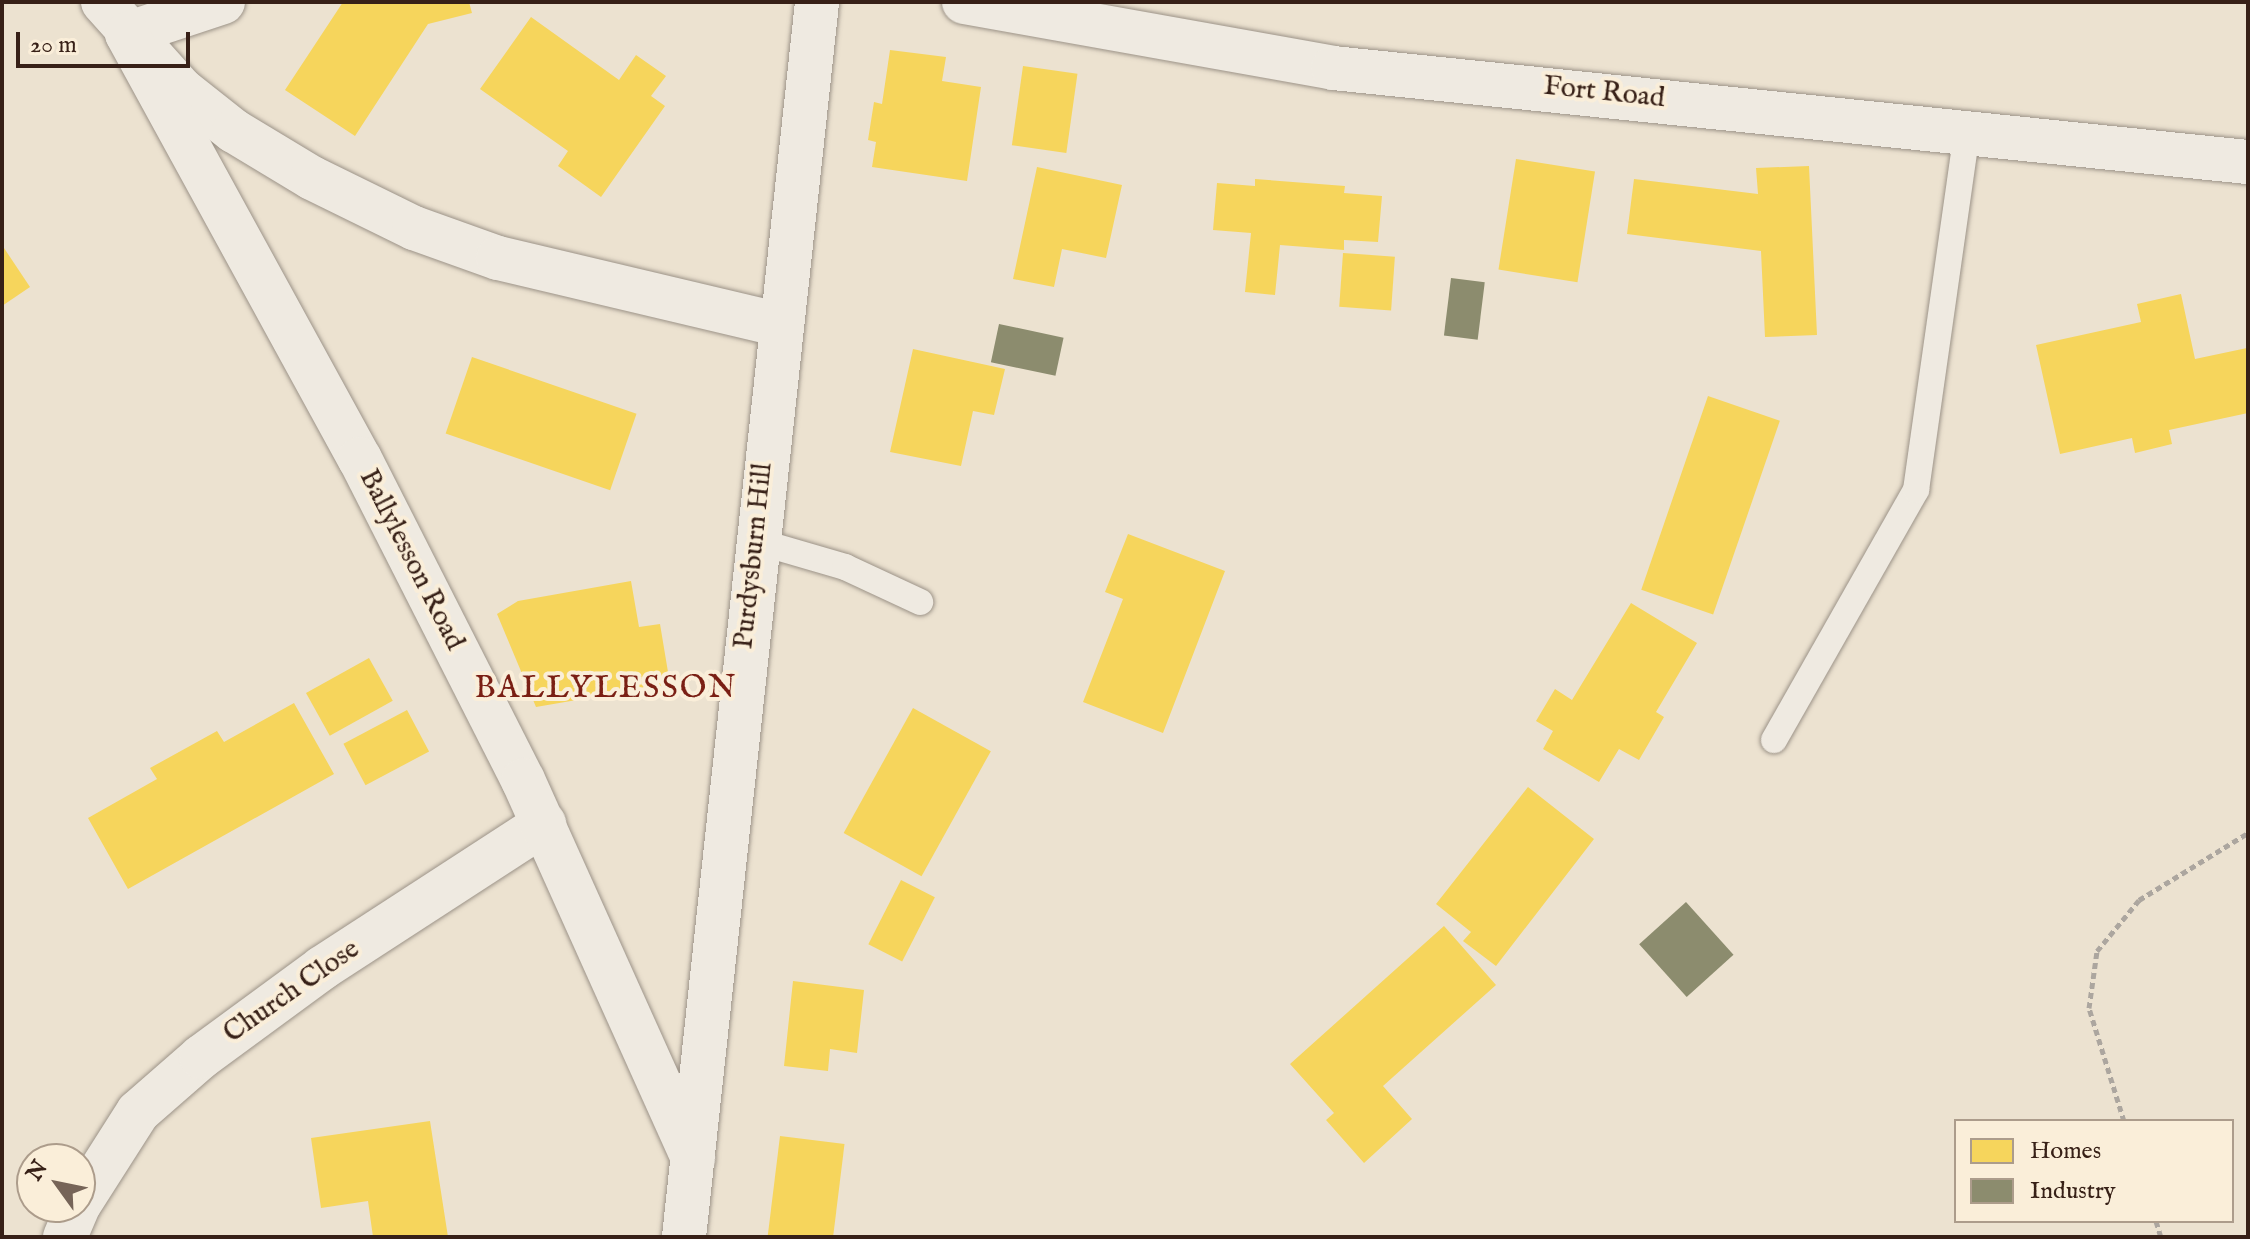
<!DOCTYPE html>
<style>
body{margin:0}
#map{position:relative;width:2250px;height:1239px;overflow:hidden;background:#ece2d0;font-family:"IM FELL English",serif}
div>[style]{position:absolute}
.homes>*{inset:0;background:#f6d55c;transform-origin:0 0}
.industry>*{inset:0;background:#8c8c6e;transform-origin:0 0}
.path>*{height:5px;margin-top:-2.5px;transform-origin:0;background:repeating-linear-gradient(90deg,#aca69f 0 6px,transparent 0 10px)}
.roads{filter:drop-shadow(0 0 2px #9c9388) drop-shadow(0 0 2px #9c9388)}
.lane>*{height:26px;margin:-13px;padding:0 13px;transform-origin:13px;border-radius:13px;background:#efeae1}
.street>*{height:44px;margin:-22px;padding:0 22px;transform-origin:22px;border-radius:22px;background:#efeae1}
.secondary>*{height:44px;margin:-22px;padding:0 22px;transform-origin:22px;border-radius:22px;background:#efeae1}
span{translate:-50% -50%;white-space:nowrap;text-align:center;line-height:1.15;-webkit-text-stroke:8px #faeed9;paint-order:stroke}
.street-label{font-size:28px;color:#372017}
.quarter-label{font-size:32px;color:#7a1f14;letter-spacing:2px}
.frame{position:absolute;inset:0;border:4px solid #372017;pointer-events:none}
.legend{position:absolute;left:1954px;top:1119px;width:280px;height:104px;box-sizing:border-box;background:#faeed9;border:2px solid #ac9c8b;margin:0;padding:10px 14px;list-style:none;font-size:24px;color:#372017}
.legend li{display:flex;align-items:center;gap:16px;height:40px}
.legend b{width:40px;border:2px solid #ac9c8b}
.north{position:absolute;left:16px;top:1143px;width:80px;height:80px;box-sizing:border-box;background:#faeed9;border:2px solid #ac9c8b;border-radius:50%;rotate:303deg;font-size:22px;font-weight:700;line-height:32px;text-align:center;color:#372017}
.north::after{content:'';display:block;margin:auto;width:28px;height:36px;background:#766458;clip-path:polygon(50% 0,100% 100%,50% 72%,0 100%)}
.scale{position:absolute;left:16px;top:32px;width:174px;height:36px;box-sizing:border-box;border:4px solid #372017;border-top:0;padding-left:10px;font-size:24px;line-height:28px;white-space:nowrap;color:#372017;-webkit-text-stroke:6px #faeed9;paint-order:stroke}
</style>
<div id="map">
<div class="homes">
<div style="clip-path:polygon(343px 2px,469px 2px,472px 13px,428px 24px,355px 136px,285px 90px)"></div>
<div style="clip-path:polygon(531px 17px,619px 80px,636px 55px,666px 76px,651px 96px,665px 106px,601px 197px,558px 166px,568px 151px,480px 89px)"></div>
<div style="clip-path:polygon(890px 50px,946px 57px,942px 81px,981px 87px,967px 181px,872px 167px,876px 142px,868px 140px,874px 102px,882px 104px)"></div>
<div style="left:1023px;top:66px;width:55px;height:80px;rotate:8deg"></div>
<div style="left:1516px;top:159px;width:80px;height:112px;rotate:9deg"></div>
<div style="clip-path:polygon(1809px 166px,1817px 335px,1765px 337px,1761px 251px,1627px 234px,1634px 179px,1758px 194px,1756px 168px)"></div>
<div style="clip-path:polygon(1037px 167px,1122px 185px,1106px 258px,1062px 249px,1054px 287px,1013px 279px)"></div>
<div style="clip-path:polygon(1255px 179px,1345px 186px,1344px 193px,1382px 196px,1378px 242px,1344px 240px,1344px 250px,1280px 245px,1275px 295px,1245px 292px,1251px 233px,1213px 230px,1217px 183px,1255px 186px)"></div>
<div style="clip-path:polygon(2px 245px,30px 287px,2px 306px)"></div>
<div style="left:1343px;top:253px;width:52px;height:54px;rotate:4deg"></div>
<div style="clip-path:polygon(2181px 294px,2195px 359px,2247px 348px,2248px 413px,2169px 430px,2172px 444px,2135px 453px,2132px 438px,2060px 454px,2036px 345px,2141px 322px,2137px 304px)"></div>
<div style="clip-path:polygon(913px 349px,1005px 369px,994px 415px,973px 411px,961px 466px,890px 452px)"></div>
<div style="left:472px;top:357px;width:174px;height:81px;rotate:19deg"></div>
<div style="left:1708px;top:396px;width:76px;height:205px;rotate:19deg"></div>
<div style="clip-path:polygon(1128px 534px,1225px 571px,1163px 733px,1083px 702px,1123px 599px,1105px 592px)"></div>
<div style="clip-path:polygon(631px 581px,639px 627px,660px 624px,670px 684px,536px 707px,497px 614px,518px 601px)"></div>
<div style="clip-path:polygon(1631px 603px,1697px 643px,1656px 712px,1664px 717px,1639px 760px,1619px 749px,1599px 782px,1543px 749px,1553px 731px,1536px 721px,1555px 689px,1572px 700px)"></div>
<div style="left:369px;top:658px;width:49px;height:72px;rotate:61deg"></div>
<div style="clip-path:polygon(294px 703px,334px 774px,128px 889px,88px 818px,157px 779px,150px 768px,217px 731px,224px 742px)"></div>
<div style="left:913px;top:708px;width:89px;height:143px;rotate:29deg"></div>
<div style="left:407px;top:710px;width:47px;height:72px;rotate:62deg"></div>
<div style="clip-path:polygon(1528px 787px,1594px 839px,1496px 966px,1463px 941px,1471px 932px,1436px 904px)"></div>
<div style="left:901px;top:880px;width:38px;height:72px;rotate:27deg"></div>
<div style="clip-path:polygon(1444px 926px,1496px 985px,1383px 1086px,1412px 1119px,1364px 1163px,1326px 1120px,1334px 1113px,1290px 1064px)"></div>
<div style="clip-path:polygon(793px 981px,864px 990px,857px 1053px,830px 1049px,828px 1071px,784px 1066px)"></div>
<div style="clip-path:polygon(430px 1121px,448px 1237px,373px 1237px,368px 1201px,321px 1208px,311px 1138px)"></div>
<div style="left:780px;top:1136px;width:65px;height:102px;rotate:7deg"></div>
</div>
<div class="industry">
<div style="left:1451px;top:278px;width:34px;height:58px;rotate:7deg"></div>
<div style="left:999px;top:324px;width:66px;height:39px;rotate:12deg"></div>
<div style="left:1686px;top:902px;width:71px;height:63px;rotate:48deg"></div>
</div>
<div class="path">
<div style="left:2124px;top:1121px;width:118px;rotate:-107.2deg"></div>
<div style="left:2089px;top:1008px;width:58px;rotate:-82deg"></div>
<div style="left:2097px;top:951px;width:66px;rotate:-50.5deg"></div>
<div style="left:2139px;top:900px;width:128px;rotate:-31.6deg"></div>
<div style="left:2156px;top:1221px;width:17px;rotate:73deg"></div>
</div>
<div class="roads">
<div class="lane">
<div style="left:756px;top:541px;width:93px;rotate:16.3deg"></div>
<div style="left:845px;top:567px;width:83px;rotate:25deg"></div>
<div style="left:1774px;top:740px;width:288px;rotate:-60.4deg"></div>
<div style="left:1916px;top:490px;width:362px;rotate:-81.9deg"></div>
</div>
<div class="street">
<div style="left:80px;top:1203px;width:108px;rotate:-57.5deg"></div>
<div style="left:138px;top:1112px;width:84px;rotate:-41.1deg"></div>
<div style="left:201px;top:1057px;width:150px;rotate:-36.3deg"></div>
<div style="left:322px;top:968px;width:265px;rotate:-33deg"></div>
<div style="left:65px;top:1237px;width:33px;rotate:-67deg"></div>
</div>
<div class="secondary">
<div style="left:103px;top:2px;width:118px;rotate:48.1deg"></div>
<div style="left:182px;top:90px;width:66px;rotate:38.3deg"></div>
<div style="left:234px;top:131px;width:91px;rotate:31.1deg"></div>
<div style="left:312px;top:178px;width:114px;rotate:26.1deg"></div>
<div style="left:414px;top:228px;width:89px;rotate:19.7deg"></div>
<div style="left:498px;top:258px;width:288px;rotate:13.3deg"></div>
<div style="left:223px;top:2px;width:101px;rotate:161.6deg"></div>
<div style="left:127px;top:34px;width:485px;rotate:61.3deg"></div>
<div style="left:360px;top:459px;width:360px;rotate:63.1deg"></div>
<div style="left:523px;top:780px;width:415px;rotate:65.8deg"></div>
<div style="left:964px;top:2px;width:375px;rotate:10.1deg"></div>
<div style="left:1333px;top:68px;width:920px;rotate:5.87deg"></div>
<div style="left:684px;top:1237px;width:1242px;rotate:-83.85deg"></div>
</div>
</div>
<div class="street-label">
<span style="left:1604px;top:93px;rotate:6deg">Fort Road</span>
<span style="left:754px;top:556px;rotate:-84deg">Purdysburn Hill</span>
<span style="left:411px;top:560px;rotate:63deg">Ballylesson Road</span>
<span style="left:292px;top:992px;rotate:-35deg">Church Close</span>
</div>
<div class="quarter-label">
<span style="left:606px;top:689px">BALLYLESSON</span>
</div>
<div class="frame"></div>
<ul class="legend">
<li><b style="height:22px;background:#f6d55c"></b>Homes</li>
<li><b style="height:22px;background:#8c8c6e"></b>Industry</li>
</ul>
<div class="north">N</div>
<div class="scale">20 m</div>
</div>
